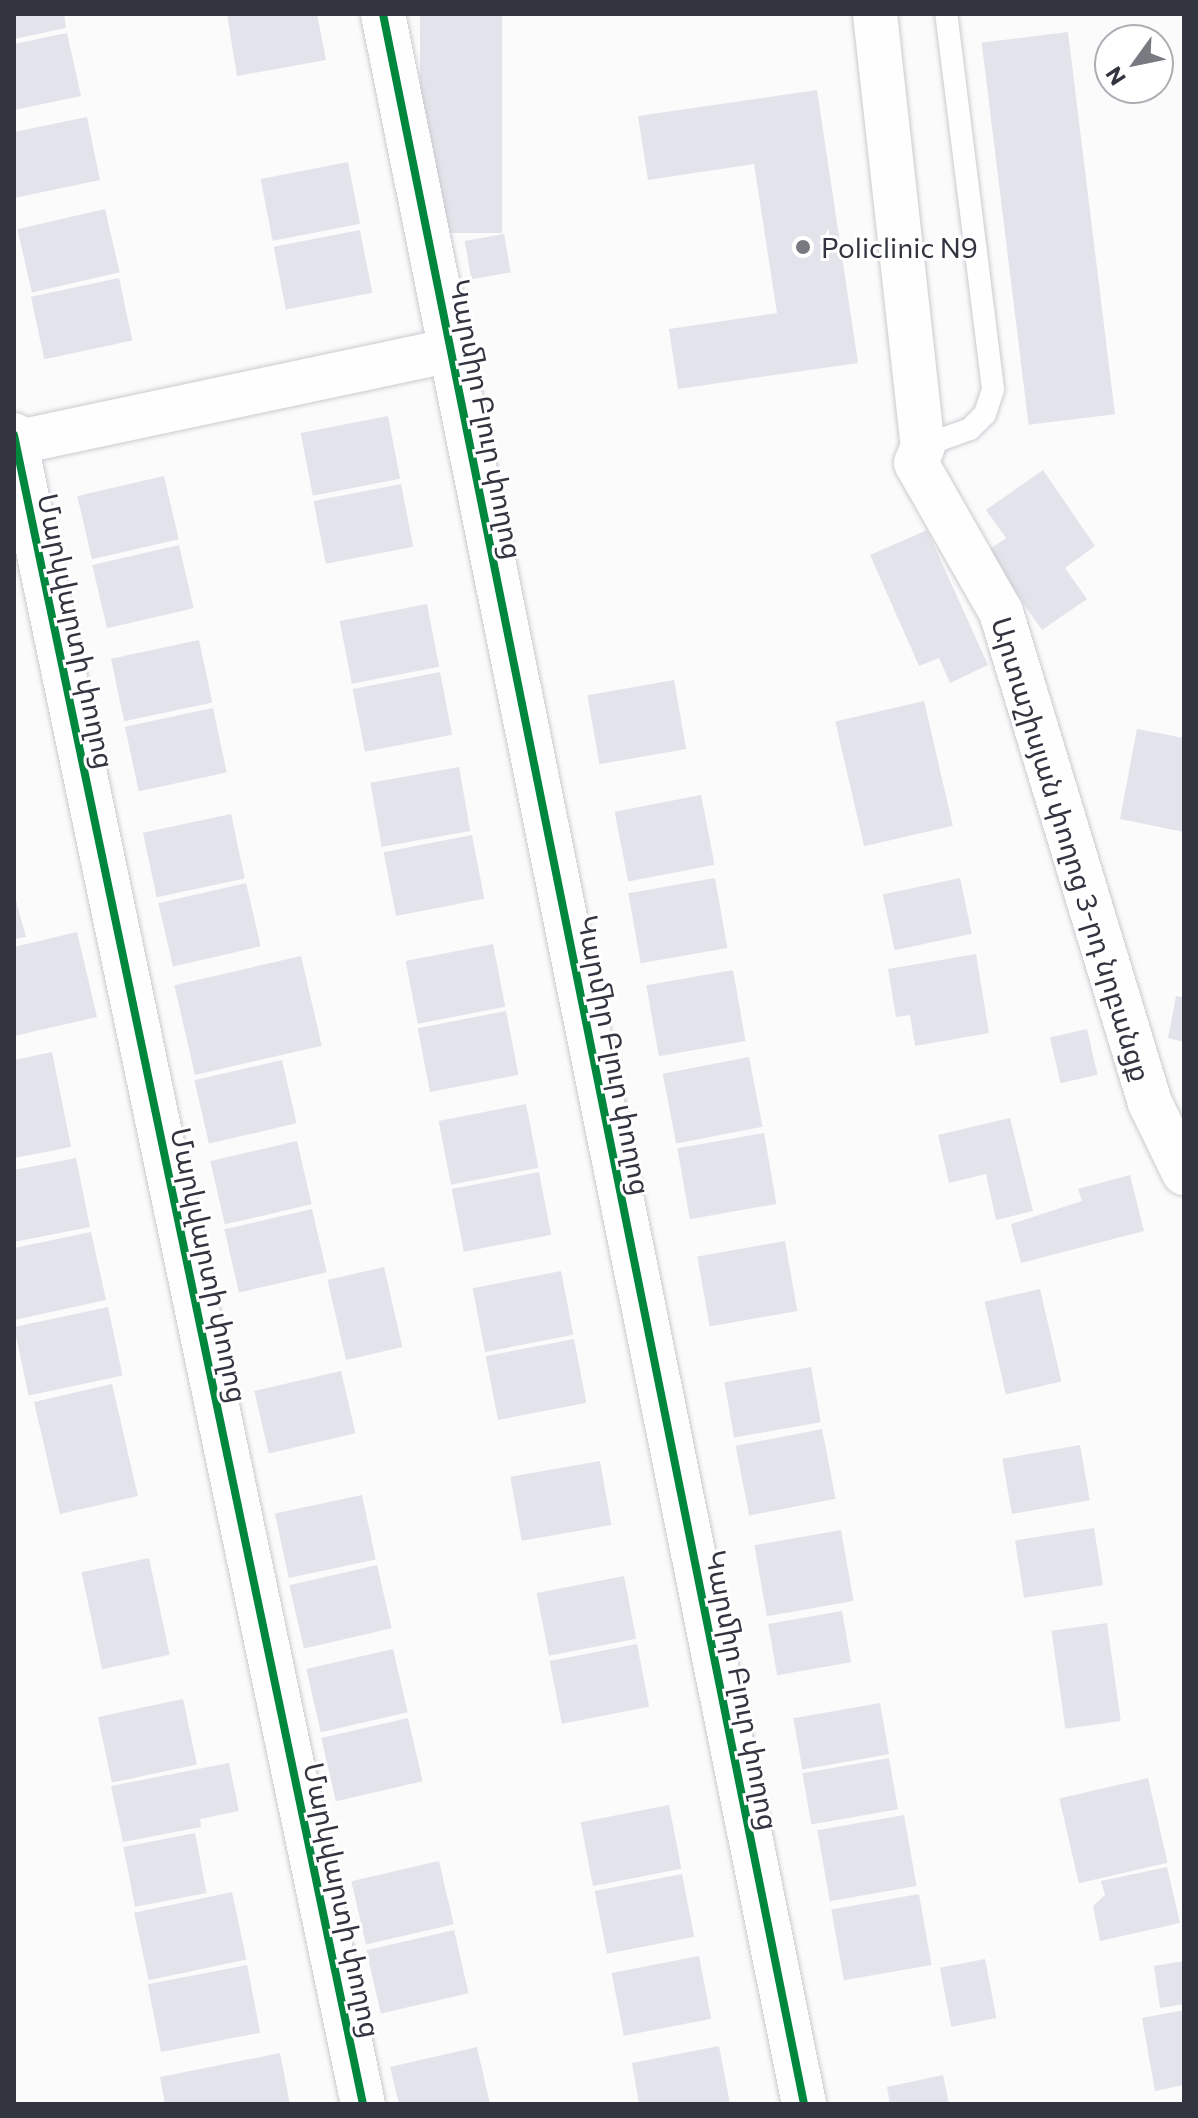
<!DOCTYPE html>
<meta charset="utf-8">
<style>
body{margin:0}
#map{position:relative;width:1198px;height:2118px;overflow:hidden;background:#fbfbfb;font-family:Commissioner,"Noto Sans Armenian",sans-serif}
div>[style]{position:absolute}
.building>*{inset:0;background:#e3e4eb;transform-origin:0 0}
.roads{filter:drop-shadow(0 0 2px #cacbd1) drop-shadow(0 0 2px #cacbd1)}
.lane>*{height:22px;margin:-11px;padding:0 11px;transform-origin:11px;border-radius:11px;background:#fefefe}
.street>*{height:44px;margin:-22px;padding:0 22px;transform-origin:22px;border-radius:22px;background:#fefefe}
.cycleway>*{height:8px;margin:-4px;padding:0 4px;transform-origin:4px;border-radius:4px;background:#00873e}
.dots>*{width:22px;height:22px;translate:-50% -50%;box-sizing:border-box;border:4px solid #fff;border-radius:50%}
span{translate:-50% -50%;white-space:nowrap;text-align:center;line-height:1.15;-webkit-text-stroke:6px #fff;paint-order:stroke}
.poi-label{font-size:28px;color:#323440}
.left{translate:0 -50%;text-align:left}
.street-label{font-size:28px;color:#323440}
.frame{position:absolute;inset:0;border:16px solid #323440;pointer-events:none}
.north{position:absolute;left:1094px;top:24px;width:80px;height:80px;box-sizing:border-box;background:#fff;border:2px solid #adaeb3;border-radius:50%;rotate:237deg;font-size:22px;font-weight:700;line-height:32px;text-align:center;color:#323440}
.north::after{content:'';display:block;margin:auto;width:28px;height:36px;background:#787a81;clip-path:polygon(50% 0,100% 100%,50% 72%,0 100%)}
</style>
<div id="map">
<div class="building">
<div style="clip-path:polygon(14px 14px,64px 14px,66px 28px,14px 39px)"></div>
<div style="clip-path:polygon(227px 14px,317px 14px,326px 60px,237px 76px)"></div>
<div style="left:420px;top:14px;width:82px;height:219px"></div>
<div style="left:1068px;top:32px;width:385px;height:87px;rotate:83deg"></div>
<div style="clip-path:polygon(67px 33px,81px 96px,14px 110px,14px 44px)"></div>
<div style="clip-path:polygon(817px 90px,858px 363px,678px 389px,669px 329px,777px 313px,754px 164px,648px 180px,638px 116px)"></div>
<div style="clip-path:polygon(87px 117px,100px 180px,14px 198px,14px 132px)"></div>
<div style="left:348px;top:162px;width:63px;height:89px;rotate:79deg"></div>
<div style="left:105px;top:209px;width:65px;height:90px;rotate:77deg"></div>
<div style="left:360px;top:230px;width:64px;height:88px;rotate:79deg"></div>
<div style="left:504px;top:234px;width:39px;height:40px;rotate:80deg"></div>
<div style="left:119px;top:278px;width:64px;height:90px;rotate:78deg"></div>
<div style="left:388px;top:416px;width:64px;height:89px;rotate:79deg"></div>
<div style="clip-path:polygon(1043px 470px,1095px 546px,1065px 568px,1087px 599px,1042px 630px,987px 551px,1006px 538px,986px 510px)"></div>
<div style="left:164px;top:476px;width:65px;height:89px;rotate:77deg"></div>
<div style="left:401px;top:484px;width:64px;height:89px;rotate:79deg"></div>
<div style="clip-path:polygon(927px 530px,988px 665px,950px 683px,939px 658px,919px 666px,870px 555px)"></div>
<div style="left:179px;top:545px;width:65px;height:89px;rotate:77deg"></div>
<div style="left:427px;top:604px;width:64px;height:89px;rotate:79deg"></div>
<div style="left:199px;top:640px;width:64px;height:90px;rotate:78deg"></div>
<div style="left:440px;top:672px;width:64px;height:89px;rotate:79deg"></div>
<div style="left:674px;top:680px;width:70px;height:88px;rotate:80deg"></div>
<div style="left:924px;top:701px;width:128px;height:91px;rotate:77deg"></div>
<div style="left:213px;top:708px;width:66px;height:90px;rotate:78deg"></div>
<div style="clip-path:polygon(1137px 729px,1184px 738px,1184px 832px,1120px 819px)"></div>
<div style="left:459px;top:767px;width:65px;height:90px;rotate:80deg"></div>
<div style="left:701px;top:795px;width:71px;height:88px;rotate:79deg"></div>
<div style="left:231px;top:814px;width:66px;height:90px;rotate:78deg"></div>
<div style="left:472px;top:835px;width:65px;height:90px;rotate:79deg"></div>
<div style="left:715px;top:878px;width:71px;height:88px;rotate:80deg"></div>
<div style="left:960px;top:878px;width:57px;height:79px;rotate:78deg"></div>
<div style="left:246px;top:883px;width:65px;height:90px;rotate:77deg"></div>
<div style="clip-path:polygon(14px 893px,26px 937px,14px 939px)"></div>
<div style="clip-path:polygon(77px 932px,97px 1017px,14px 1036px,14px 947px)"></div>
<div style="left:493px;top:944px;width:64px;height:89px;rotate:79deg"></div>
<div style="clip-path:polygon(976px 954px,989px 1033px,915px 1046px,910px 1015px,896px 1017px,888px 969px)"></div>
<div style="left:301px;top:956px;width:92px;height:130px;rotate:77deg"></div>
<div style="left:733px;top:970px;width:72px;height:88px;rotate:80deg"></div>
<div style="clip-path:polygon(1176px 996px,1184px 997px,1184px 1042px,1168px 1038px)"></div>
<div style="left:506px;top:1011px;width:65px;height:90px;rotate:79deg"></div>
<div style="left:1087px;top:1029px;width:47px;height:38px;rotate:77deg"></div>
<div style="clip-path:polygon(52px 1052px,71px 1147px,14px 1158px,14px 1060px)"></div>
<div style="left:749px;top:1057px;width:71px;height:88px;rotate:79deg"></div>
<div style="left:282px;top:1060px;width:65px;height:90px;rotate:77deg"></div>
<div style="left:526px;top:1104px;width:65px;height:89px;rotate:79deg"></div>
<div style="clip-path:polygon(1010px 1118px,1033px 1211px,996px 1220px,986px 1174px,949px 1183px,938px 1135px)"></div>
<div style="left:764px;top:1133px;width:72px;height:88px;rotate:80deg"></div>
<div style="left:297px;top:1141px;width:65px;height:89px;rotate:77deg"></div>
<div style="clip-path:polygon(76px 1158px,90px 1227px,14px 1242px,14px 1170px)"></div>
<div style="left:539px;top:1172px;width:64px;height:89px;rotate:79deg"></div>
<div style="clip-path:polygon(1130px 1175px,1144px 1231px,1021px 1263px,1011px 1224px,1082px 1201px,1078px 1189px)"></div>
<div style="left:312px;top:1209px;width:65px;height:90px;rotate:77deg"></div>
<div style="clip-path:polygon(91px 1232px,106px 1300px,14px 1320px,14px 1248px)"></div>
<div style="left:785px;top:1241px;width:71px;height:89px;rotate:80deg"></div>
<div style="left:384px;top:1267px;width:82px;height:58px;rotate:77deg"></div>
<div style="left:561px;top:1271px;width:65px;height:90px;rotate:79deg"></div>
<div style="left:1040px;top:1289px;width:95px;height:57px;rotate:77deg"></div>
<div style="left:108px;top:1307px;width:70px;height:96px;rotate:78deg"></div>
<div style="left:574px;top:1339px;width:65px;height:90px;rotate:79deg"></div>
<div style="left:811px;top:1367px;width:56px;height:88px;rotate:80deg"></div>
<div style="left:341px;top:1371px;width:64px;height:89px;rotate:77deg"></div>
<div style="left:112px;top:1384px;width:115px;height:80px;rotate:77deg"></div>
<div style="left:822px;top:1429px;width:71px;height:88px;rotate:79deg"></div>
<div style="left:1080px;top:1445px;width:56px;height:79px;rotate:80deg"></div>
<div style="left:600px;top:1461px;width:65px;height:91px;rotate:80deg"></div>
<div style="left:362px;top:1495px;width:66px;height:89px;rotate:78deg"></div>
<div style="left:1094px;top:1528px;width:58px;height:80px;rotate:81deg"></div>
<div style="left:841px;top:1530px;width:72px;height:88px;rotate:80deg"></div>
<div style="left:149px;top:1558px;width:99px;height:69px;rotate:78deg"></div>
<div style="left:377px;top:1565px;width:65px;height:90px;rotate:77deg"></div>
<div style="left:624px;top:1576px;width:64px;height:89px;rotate:79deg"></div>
<div style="left:842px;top:1611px;width:52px;height:75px;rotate:80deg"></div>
<div style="left:1107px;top:1623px;width:99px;height:56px;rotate:82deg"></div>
<div style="left:637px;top:1644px;width:64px;height:89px;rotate:79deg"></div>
<div style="left:393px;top:1649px;width:65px;height:89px;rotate:77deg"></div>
<div style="left:183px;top:1699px;width:67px;height:87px;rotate:78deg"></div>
<div style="left:880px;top:1703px;width:52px;height:88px;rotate:80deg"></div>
<div style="left:408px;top:1718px;width:65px;height:89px;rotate:77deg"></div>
<div style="left:889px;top:1758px;width:52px;height:88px;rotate:80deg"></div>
<div style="clip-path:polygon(229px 1763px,239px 1811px,200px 1819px,201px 1827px,123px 1842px,111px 1786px)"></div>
<div style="left:1148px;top:1778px;width:87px;height:91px;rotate:77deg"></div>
<div style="left:669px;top:1805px;width:65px;height:90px;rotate:79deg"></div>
<div style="left:904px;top:1815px;width:72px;height:88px;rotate:80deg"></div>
<div style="left:195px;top:1833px;width:61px;height:73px;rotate:79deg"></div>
<div style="left:439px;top:1861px;width:65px;height:90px;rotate:77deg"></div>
<div style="clip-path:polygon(1167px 1867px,1180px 1923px,1100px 1941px,1093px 1906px,1105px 1895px,1101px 1881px)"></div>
<div style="left:682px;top:1874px;width:64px;height:89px;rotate:79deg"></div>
<div style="left:232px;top:1892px;width:69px;height:100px;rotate:78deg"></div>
<div style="left:919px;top:1894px;width:72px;height:89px;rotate:80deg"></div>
<div style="left:454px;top:1930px;width:65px;height:90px;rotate:77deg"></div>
<div style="left:699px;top:1956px;width:64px;height:89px;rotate:79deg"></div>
<div style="left:985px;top:1959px;width:60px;height:46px;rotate:79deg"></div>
<div style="clip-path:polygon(1184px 1961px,1184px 2004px,1160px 2008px,1154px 1966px)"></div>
<div style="left:247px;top:1965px;width:69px;height:101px;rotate:79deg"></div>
<div style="clip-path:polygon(1184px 2010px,1184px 2085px,1155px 2091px,1142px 2018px)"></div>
<div style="clip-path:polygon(719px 2046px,730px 2104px,639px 2104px,632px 2063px)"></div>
<div style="clip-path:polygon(477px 2047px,490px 2104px,399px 2104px,390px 2067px)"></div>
<div style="clip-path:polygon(280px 2053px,290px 2104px,165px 2104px,160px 2077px)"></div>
<div style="clip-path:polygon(943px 2075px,949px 2104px,890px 2104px,887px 2087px)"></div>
</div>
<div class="roads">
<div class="lane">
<div style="left:923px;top:446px;width:50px;rotate:-19.9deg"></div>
<div style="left:970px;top:429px;width:21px;rotate:-45deg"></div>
<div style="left:985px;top:414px;width:26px;rotate:-72deg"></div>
<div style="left:993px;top:389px;width:378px;rotate:-97.1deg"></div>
</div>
<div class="street">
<div style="left:383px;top:14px;width:2132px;rotate:78.61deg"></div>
<div style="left:875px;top:14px;width:435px;rotate:83.7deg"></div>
<div style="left:923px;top:446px;width:18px;rotate:112deg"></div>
<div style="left:916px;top:463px;width:172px;rotate:60.3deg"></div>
<div style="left:1001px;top:612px;width:513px;rotate:73.12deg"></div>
<div style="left:1150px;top:1103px;width:78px;rotate:64.1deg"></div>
<div style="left:14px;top:435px;width:1705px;rotate:78.19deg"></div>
<div style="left:14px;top:443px;width:447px;rotate:-12deg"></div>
</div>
</div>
<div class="cycleway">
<div style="left:383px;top:14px;width:2132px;rotate:78.61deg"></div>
<div style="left:14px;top:435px;width:1705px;rotate:78.19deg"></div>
</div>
<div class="dots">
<div style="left:803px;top:247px;background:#787a81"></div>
</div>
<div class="poi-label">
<span class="left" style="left:821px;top:247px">Policlinic N9</span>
</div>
<div class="street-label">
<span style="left:487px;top:419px;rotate:79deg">Կարմիր Բլուր փողոց</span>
<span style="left:77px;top:631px;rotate:78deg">Մարկվարտի փողոց</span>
<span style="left:1072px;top:849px;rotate:73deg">Արտաշիսյան փողոց 3-րդ նրբանցք</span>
<span style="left:615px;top:1055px;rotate:79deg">Կարմիր Բլուր փողոց</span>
<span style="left:210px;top:1265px;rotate:78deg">Մարկվարտի փողոց</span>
<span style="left:743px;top:1690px;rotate:79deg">Կարմիր Բլուր փողոց</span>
<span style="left:343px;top:1900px;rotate:78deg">Մարկվարտի փողոց</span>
</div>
<div class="frame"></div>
<div class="north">N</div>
</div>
